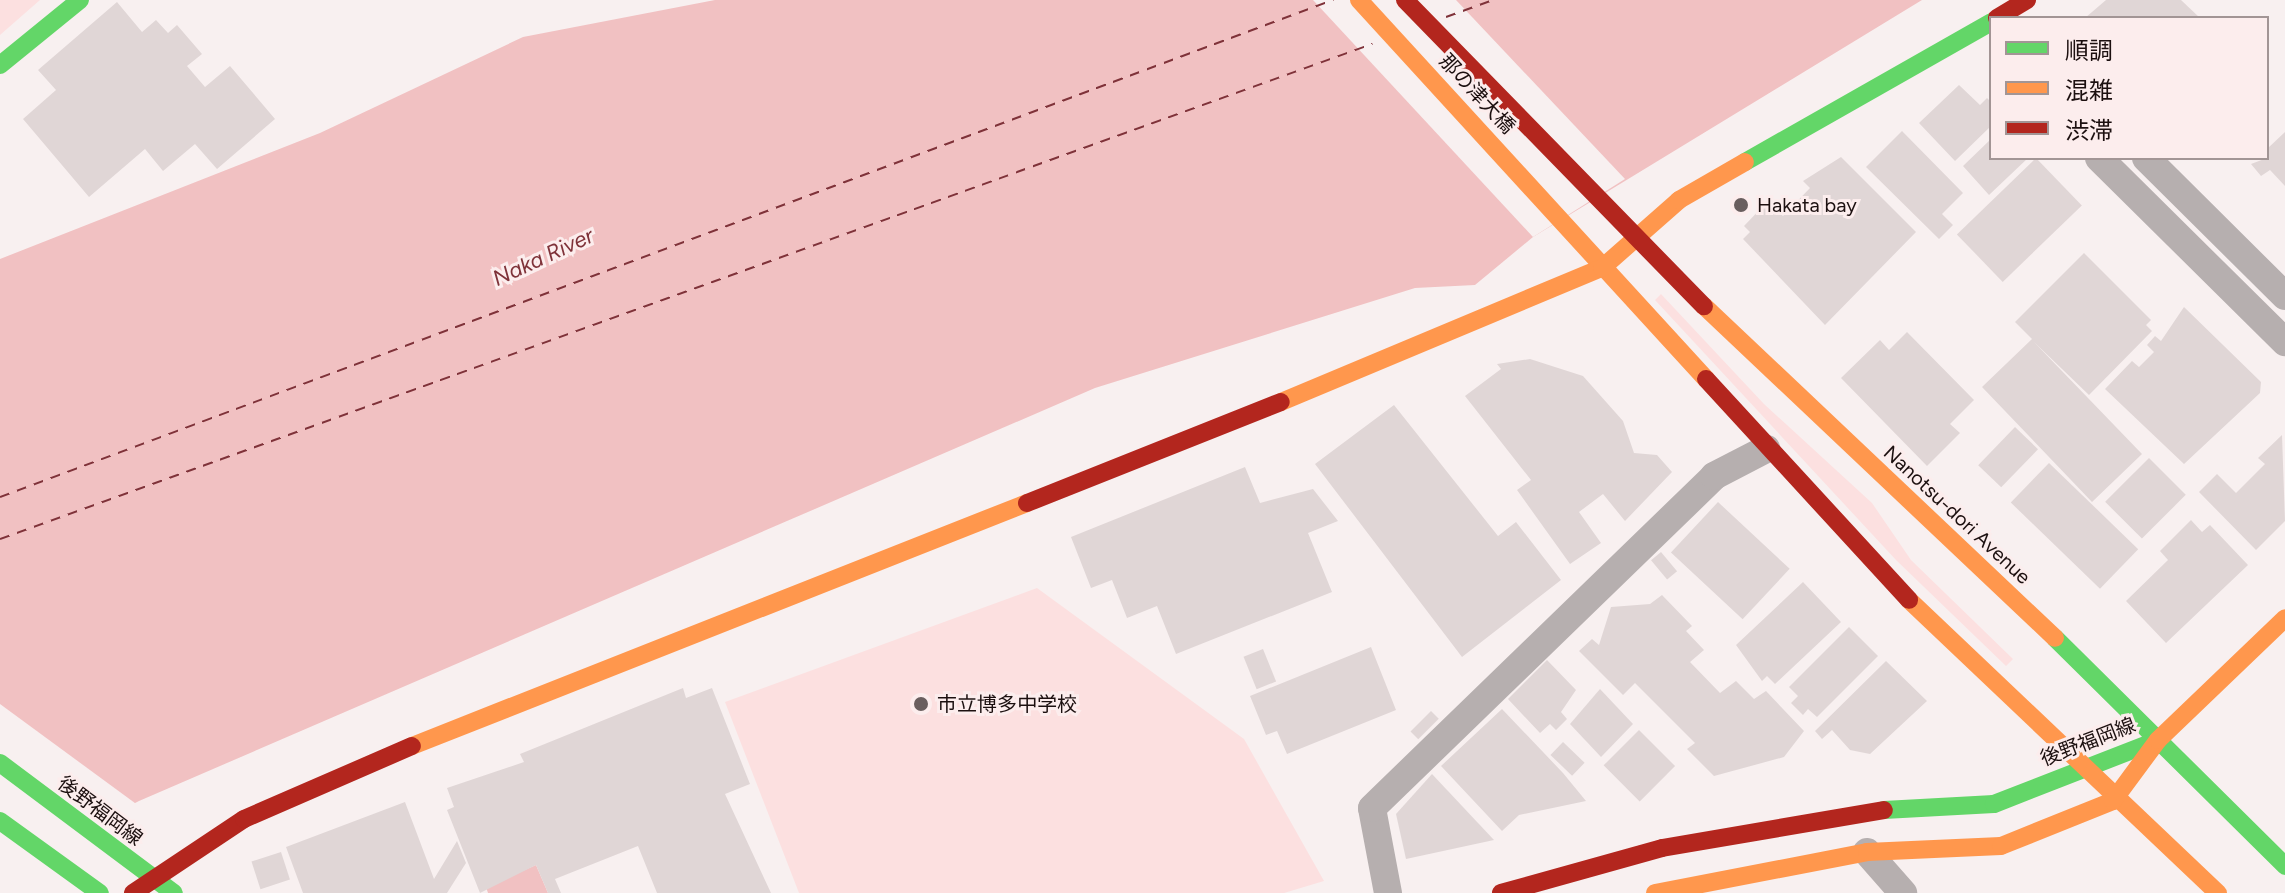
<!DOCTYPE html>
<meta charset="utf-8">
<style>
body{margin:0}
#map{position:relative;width:2285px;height:893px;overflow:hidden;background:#f8f0f0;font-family:Figtree,"Noto Sans JP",sans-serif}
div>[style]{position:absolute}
.green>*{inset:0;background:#fce0e0}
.water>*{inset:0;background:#f1c1c2}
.pier>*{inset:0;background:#f8f0f0}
.ferry>*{height:2px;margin-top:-1px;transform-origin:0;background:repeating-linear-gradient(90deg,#7f3239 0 10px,transparent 0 18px)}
.building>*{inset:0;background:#e0d6d6;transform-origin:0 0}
.street>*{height:28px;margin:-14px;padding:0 14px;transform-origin:14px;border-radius:14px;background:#b6afaf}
.fast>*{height:18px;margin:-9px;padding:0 9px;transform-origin:9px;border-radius:9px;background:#63d668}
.slow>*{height:18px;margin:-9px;padding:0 9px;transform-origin:9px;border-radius:9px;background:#ff974d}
.jam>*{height:18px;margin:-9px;padding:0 9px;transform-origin:9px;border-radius:9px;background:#b3261e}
.dots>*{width:22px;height:22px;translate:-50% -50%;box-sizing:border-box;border:4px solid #fceded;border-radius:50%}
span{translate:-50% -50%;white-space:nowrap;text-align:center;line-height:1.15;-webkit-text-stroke:6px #fceded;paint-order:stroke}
.street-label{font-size:20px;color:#1c1010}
.poi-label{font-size:20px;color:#1c1010}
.left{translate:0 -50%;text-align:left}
.water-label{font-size:22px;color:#7f3239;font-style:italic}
.legend{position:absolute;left:1989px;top:16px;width:280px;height:144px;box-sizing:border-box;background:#fceded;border:2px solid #a29595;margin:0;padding:10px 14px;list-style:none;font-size:24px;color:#1c1010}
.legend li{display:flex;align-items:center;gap:16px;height:40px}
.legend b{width:40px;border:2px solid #a29595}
</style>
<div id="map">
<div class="green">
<div style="clip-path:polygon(0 0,40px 0,0 35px)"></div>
<div style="clip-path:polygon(1661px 294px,1764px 404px,1872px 503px,1911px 560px,2013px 659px,2006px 666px,1896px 560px,1655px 300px)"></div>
<div style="clip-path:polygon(1037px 588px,1244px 739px,1324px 881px,1284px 893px,799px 893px,725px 702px)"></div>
</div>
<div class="water">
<div style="clip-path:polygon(715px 0,1922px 0,1533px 237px,1475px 285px,1415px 288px,1095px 388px,139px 801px,0 872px,0 259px,320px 133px,523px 37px)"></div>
<div style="clip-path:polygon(536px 865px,548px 893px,488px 893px,486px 887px)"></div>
</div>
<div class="pier">
<div style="clip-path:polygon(1313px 0,1456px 0,1625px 179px,1533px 237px)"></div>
<div style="clip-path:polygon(0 704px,139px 806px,0 876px)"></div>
</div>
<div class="ferry">
<div style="left:1446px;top:17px;width:50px;rotate:-19.9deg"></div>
<div style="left:0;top:497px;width:1423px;rotate:-20.45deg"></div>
<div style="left:0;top:539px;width:1459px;rotate:-19.84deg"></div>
</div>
<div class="building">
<div style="clip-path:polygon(2106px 0,2181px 0,2200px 18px,2085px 18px)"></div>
<div style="clip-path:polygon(117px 2px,142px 32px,156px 20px,168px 33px,177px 25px,202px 54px,187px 66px,205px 87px,230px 66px,275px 119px,217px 169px,195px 144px,163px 171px,145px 149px,89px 197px,23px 119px,56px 90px,38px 70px)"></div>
<div style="clip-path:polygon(1959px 85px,1980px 105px,1987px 98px,1991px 102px,1991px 126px,1955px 161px,1919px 123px)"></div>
<div style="clip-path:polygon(1902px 131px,1963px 193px,1942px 214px,1953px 225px,1939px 239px,1866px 167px)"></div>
<div style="clip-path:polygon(2285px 132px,2285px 186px,2270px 170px,2261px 176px,2251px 164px,2267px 158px,2267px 149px)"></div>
<div style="clip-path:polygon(1991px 139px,1991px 158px,2028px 158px,1989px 195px,1963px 166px)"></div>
<div style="clip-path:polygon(1841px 157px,1916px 232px,1825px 325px,1743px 239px,1750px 232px,1744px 226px,1768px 201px,1783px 216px,1810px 188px,1803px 181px)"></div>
<div style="left:2036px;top:158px;width:66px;height:110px;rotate:46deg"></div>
<div style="clip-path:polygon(2084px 253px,2151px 320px,2146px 325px,2152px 331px,2089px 395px,2034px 342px,2142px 454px,2092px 502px,1982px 387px,2032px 339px,2015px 322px)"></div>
<div style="clip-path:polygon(2184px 307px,2261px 382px,2260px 393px,2184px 464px,2105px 389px,2132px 361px,2139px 367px,2154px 352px,2147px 345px,2155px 336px,2161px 341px)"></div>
<div style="clip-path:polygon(1907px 332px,1974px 400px,1950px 424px,1960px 433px,1927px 466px,1841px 378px,1880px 340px,1889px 350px)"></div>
<div style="clip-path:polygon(1530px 359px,1583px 376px,1623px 421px,1634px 453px,1657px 455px,1672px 472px,1625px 521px,1603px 494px,1579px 512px,1601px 543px,1570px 564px,1517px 490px,1531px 480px,1465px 396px,1501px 369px,1497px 364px)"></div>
<div style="clip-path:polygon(1394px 405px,1498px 536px,1516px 522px,1561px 580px,1462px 657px,1315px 464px)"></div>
<div style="left:2015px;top:427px;width:32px;height:53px;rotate:44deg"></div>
<div style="clip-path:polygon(2282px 435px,2285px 521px,2256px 550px,2199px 492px,2217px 474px,2236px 493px,2265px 464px,2258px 458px)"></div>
<div style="left:2149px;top:458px;width:52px;height:62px;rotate:45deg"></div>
<div style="left:2049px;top:463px;width:124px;height:55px;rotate:44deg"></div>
<div style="clip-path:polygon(1245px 467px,1260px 503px,1313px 489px,1338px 521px,1308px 533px,1332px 592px,1176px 654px,1157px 606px,1127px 618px,1112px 580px,1091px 588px,1071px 537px)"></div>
<div style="left:1718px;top:502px;width:98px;height:69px;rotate:43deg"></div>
<div style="clip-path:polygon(2191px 520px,2202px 532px,2210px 525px,2248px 565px,2166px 643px,2126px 601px,2168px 560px,2160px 551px)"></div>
<div style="left:1661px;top:552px;width:25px;height:13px;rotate:50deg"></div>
<div style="clip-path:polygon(1803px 582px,1841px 622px,1775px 684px,1767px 676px,1762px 681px,1736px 645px)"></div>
<div style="clip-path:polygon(1662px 595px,1692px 626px,1686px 631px,1704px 650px,1690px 662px,1720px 693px,1736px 681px,1754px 699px,1766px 691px,1804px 731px,1784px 757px,1714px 776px,1687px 749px,1695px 743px,1635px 683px,1623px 695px,1579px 651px,1592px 639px,1599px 645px,1611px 607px,1650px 604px)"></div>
<div style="clip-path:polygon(1849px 627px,1878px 656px,1817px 717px,1808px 709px,1803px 715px,1791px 703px,1798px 696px,1789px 687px)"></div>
<div style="clip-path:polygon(1371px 647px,1396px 710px,1287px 754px,1277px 731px,1266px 735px,1250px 696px)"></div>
<div style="left:1263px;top:649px;width:35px;height:21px;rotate:68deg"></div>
<div style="clip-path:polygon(1547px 660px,1576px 690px,1561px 712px,1567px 719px,1556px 730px,1550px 724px,1540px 733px,1508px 699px)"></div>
<div style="clip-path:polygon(1886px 661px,1927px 701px,1870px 754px,1850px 750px,1832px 730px,1822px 739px,1815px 731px)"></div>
<div style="clip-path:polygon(683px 688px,686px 698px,712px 688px,750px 784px,725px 794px,771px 893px,657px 893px,638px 846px,555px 879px,561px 893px,548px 893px,536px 865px,480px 893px,447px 810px,454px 807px,447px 788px,524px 762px,520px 754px)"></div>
<div style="clip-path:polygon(1600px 689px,1633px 724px,1601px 757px,1570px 724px)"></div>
<div style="clip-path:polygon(1502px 709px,1563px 773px,1586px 801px,1519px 815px,1502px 831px,1441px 766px)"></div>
<div style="left:1431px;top:711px;width:11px;height:29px;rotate:45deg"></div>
<div style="left:1639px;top:730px;width:51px;height:50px;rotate:45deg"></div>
<div style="left:1563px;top:742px;width:30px;height:18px;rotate:44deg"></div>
<div style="clip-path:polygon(1432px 774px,1494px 840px,1406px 859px,1396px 814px)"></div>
<div style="clip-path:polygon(405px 802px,434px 879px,457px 841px,466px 863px,447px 893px,303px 893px,286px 847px)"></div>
<div style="left:281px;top:852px;width:29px;height:31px;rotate:72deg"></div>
</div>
<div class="street">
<div style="left:2099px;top:158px;width:262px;rotate:44.7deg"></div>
<div style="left:2146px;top:158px;width:196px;rotate:44.8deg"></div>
<div style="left:1867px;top:852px;width:55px;rotate:48.7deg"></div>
<div style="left:1388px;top:893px;width:86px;rotate:-100.7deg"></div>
<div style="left:1372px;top:808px;width:477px;rotate:-44.1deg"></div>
<div style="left:1714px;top:476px;width:59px;rotate:-27.4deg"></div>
</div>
<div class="fast">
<div style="left:0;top:65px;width:103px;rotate:-39.1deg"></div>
<div style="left:1745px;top:162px;width:283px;rotate:-29.6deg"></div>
<div style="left:2055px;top:638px;width:324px;rotate:44.7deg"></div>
<div style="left:0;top:763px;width:217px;rotate:36.8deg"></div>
<div style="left:1884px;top:810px;width:110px;rotate:-3.1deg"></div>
<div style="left:1994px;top:804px;width:176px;rotate:-21.3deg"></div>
<div style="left:0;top:821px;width:123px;rotate:35.8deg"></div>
</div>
<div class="slow">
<div style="left:1359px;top:0;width:514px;rotate:47.52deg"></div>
<div style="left:1704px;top:306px;width:483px;rotate:43.4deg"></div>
<div style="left:1281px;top:402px;width:348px;rotate:-22.7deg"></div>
<div style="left:1602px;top:268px;width:103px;rotate:-41.4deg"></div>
<div style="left:1679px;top:200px;width:76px;rotate:-29.9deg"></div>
<div style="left:1909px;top:600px;width:426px;rotate:43.5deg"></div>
<div style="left:412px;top:746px;width:661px;rotate:-21.56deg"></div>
<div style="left:1655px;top:893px;width:216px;rotate:-10.9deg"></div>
<div style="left:1867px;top:852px;width:134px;rotate:-2.6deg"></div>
<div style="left:2001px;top:846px;width:121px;rotate:-21.9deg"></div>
<div style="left:2113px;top:801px;width:76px;rotate:-53.6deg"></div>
<div style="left:2158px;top:740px;width:176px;rotate:-43.8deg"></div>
</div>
<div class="jam">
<div style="left:1405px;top:0;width:428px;rotate:45.7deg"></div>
<div style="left:1997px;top:18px;width:35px;rotate:-31deg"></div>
<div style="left:1706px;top:379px;width:300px;rotate:47.4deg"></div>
<div style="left:1027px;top:503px;width:273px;rotate:-21.7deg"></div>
<div style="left:133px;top:893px;width:133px;rotate:-33.7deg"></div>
<div style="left:244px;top:819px;width:183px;rotate:-23.5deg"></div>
<div style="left:1501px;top:893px;width:167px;rotate:-15.6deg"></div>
<div style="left:1662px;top:848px;width:225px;rotate:-9.7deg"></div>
</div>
<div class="dots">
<div style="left:1741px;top:205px;background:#695e5e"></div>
<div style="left:921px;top:704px;background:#695e5e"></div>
</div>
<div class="street-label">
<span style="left:1477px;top:94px;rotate:47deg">那の津大橋</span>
<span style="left:1957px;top:515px;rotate:43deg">Nanotsu-dori Avenue</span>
<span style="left:2088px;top:742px;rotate:-21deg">後野福岡線</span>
<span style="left:100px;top:811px;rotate:37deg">後野福岡線</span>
</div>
<div class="poi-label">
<span class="left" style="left:1757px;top:205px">Hakata bay</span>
<span class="left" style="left:937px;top:704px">市立博多中学校</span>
</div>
<div class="water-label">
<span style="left:543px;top:257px;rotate:-25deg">Naka River</span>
</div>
<ul class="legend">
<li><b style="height:10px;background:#63d668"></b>順調</li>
<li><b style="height:10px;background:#ff974d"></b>混雑</li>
<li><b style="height:10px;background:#b3261e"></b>渋滞</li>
</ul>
</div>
